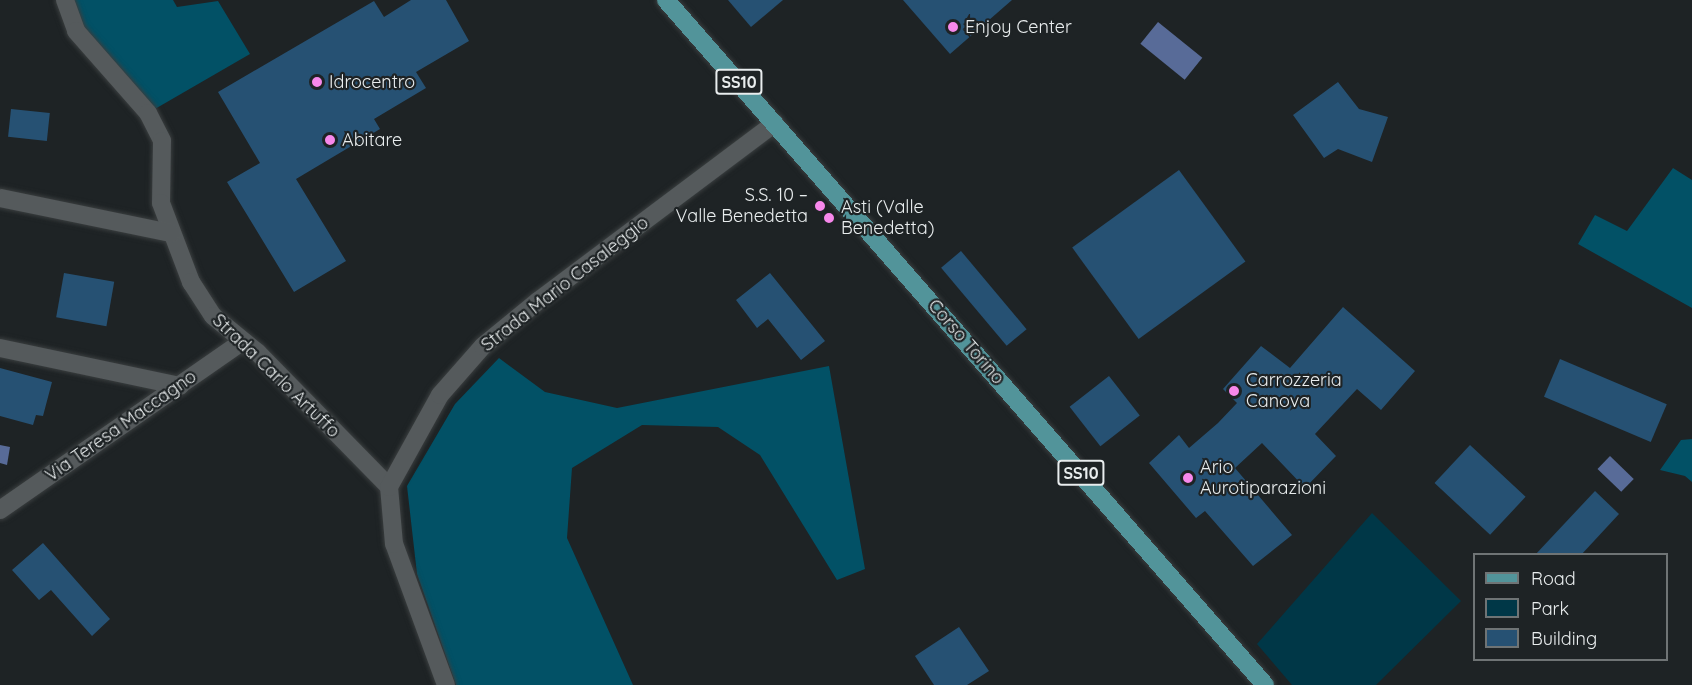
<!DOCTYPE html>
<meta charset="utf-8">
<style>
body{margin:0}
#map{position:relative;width:1692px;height:685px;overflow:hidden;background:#1e2325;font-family:Quicksand,sans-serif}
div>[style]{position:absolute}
.green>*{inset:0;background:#003747}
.forest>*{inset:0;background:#025166}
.water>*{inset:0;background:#586b98;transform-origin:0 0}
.building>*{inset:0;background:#265173;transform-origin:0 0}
.roads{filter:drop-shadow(0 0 2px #3a3e3f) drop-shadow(0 0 2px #3a3e3f)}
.minor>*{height:18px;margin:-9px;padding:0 9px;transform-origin:9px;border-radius:9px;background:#555a5c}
.major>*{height:18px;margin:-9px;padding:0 9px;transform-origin:9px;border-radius:9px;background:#52949a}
.dots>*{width:16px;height:16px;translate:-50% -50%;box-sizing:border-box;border:3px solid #1e2325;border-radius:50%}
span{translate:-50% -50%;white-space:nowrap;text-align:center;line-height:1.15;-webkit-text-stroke:4.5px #1e2325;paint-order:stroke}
.shield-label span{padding:2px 4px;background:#1e2325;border:2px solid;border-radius:4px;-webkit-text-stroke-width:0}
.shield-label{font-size:16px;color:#e9edee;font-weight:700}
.poi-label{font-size:18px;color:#e9edee}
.left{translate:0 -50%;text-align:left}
.right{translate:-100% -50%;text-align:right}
.street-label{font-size:18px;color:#e9edee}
.legend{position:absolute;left:1473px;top:553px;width:195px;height:108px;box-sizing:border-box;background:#1e2325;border:2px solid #6f7475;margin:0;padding:8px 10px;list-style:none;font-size:18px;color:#e9edee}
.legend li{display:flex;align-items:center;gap:12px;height:30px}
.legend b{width:30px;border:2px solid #6f7475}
</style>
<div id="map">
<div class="green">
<div style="clip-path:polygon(1372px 513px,1461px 601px,1376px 685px,1292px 685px,1257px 644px)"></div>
</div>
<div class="forest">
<div style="clip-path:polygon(65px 0,173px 0,177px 7px,218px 1px,250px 54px,148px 113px,76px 31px)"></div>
<div style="clip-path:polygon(1673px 168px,1692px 180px,1692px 308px,1578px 244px,1595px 215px,1627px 231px)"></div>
<div style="clip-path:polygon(499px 358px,545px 392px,617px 408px,829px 366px,865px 569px,837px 580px,760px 455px,718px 427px,642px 425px,572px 468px,567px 538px,633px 685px,456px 685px,417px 574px,407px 486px,455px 404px)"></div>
<div style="clip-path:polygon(1692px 439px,1692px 482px,1685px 476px,1660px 470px,1681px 440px)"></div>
</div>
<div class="water">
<div style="left:1158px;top:22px;width:57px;height:28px;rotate:39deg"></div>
<div style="clip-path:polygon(0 445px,10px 447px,7px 465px,0 463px)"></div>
<div style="left:1610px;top:456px;width:33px;height:18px;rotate:44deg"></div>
</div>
<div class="building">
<div style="clip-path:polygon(411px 0,446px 0,469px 41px,416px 72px,426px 88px,374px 119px,380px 129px,296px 179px,346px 261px,294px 292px,227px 182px,260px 163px,218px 92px,374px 1px,384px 17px)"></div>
<div style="clip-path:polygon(728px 0,783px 0,751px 27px)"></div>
<div style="clip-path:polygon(903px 0,1012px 0,950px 54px)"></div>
<div style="clip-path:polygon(1338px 82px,1359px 109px,1388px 117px,1372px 162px,1338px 149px,1324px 158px,1293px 115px)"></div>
<div style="left:11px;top:109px;width:39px;height:28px;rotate:6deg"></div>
<div style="left:1179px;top:170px;width:113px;height:132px;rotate:54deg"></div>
<div style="left:961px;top:251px;width:102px;height:26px;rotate:50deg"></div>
<div style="left:64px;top:273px;width:51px;height:45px;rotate:10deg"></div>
<div style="clip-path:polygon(770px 273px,825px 341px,801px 360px,768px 319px,757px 328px,736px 300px)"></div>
<div style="clip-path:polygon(1343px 307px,1415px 371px,1381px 410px,1357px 389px,1315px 434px,1336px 456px,1305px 488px,1262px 443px,1235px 468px,1292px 535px,1253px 566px,1205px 511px,1196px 518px,1149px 463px,1179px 435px,1189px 448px,1218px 423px,1237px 403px,1223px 389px,1261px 346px,1290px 368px)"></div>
<div style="left:1560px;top:359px;width:116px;height:41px;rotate:23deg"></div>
<div style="clip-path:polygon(0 368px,52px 382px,43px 416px,36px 415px,33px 425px,0 416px)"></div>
<div style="left:1109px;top:376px;width:50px;height:50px;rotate:52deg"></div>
<div style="left:1470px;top:445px;width:76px;height:52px;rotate:43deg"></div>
<div style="clip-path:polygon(1595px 491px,1619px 514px,1581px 555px,1535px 555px)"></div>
<div style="clip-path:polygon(43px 543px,110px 619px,92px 636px,51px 590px,39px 600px,12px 570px)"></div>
<div style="clip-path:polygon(959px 627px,989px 671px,967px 685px,934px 685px,915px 656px)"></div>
</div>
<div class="roads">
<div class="minor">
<div style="left:65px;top:0;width:33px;rotate:70deg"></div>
<div style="left:76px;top:31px;width:109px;rotate:48.7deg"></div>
<div style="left:148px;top:113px;width:31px;rotate:63deg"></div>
<div style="left:162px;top:141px;width:62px;rotate:90.9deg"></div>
<div style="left:161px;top:203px;width:85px;rotate:69.2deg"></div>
<div style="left:191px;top:282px;width:40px;rotate:57.1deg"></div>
<div style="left:213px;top:316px;width:58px;rotate:39.4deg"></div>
<div style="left:258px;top:353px;width:187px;rotate:45.6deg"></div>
<div style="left:0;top:198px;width:175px;rotate:11.6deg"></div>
<div style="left:0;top:348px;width:184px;rotate:11.9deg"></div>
<div style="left:0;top:510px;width:295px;rotate:-34.8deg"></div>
<div style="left:446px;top:685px;width:150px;rotate:-110.2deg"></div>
<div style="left:394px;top:544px;width:57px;rotate:-95deg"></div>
<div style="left:389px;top:487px;width:105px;rotate:-61deg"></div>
<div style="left:440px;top:395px;width:65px;rotate:-48.7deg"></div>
<div style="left:483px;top:346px;width:71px;rotate:-39.3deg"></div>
<div style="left:538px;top:301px;width:296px;rotate:-36.9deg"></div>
</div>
<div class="major">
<div style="left:666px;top:0;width:910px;rotate:48.83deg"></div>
</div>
</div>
<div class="dots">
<div style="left:953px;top:27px;background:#f788eb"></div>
<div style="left:317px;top:82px;background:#f788eb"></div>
<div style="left:330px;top:140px;background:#f788eb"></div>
<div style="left:820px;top:206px;background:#f788eb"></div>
<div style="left:829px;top:218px;background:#f788eb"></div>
<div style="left:1234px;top:391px;background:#f788eb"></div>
<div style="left:1188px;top:478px;background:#f788eb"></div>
</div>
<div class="shield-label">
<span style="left:739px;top:82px">SS10</span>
<span style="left:1081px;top:473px">SS10</span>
</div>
<div class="poi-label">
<span class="left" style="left:965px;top:27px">Enjoy Center</span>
<span class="left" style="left:329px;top:82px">Idrocentro</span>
<span class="left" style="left:342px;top:140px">Abitare</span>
<span class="right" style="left:808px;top:206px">S.S. 10 –<br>Valle Benedetta</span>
<span class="left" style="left:841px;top:218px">Asti (Valle<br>Benedetta)</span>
<span class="left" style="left:1246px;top:391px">Carrozzeria<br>Canova</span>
<span class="left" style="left:1200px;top:478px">Ario<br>Aurotiparazioni</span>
</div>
<div class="street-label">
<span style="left:565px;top:284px;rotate:-38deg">Strada Mario Casaleggio</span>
<span style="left:966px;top:342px;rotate:49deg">Corso Torino</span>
<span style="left:276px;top:376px;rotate:44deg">Strada Carlo Artuffo</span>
<span style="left:121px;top:426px;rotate:-35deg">Via Teresa Maccagno</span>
</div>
<ul class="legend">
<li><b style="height:8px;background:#52949a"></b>Road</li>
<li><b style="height:16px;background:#003747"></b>Park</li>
<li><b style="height:16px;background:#265173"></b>Building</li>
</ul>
</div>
